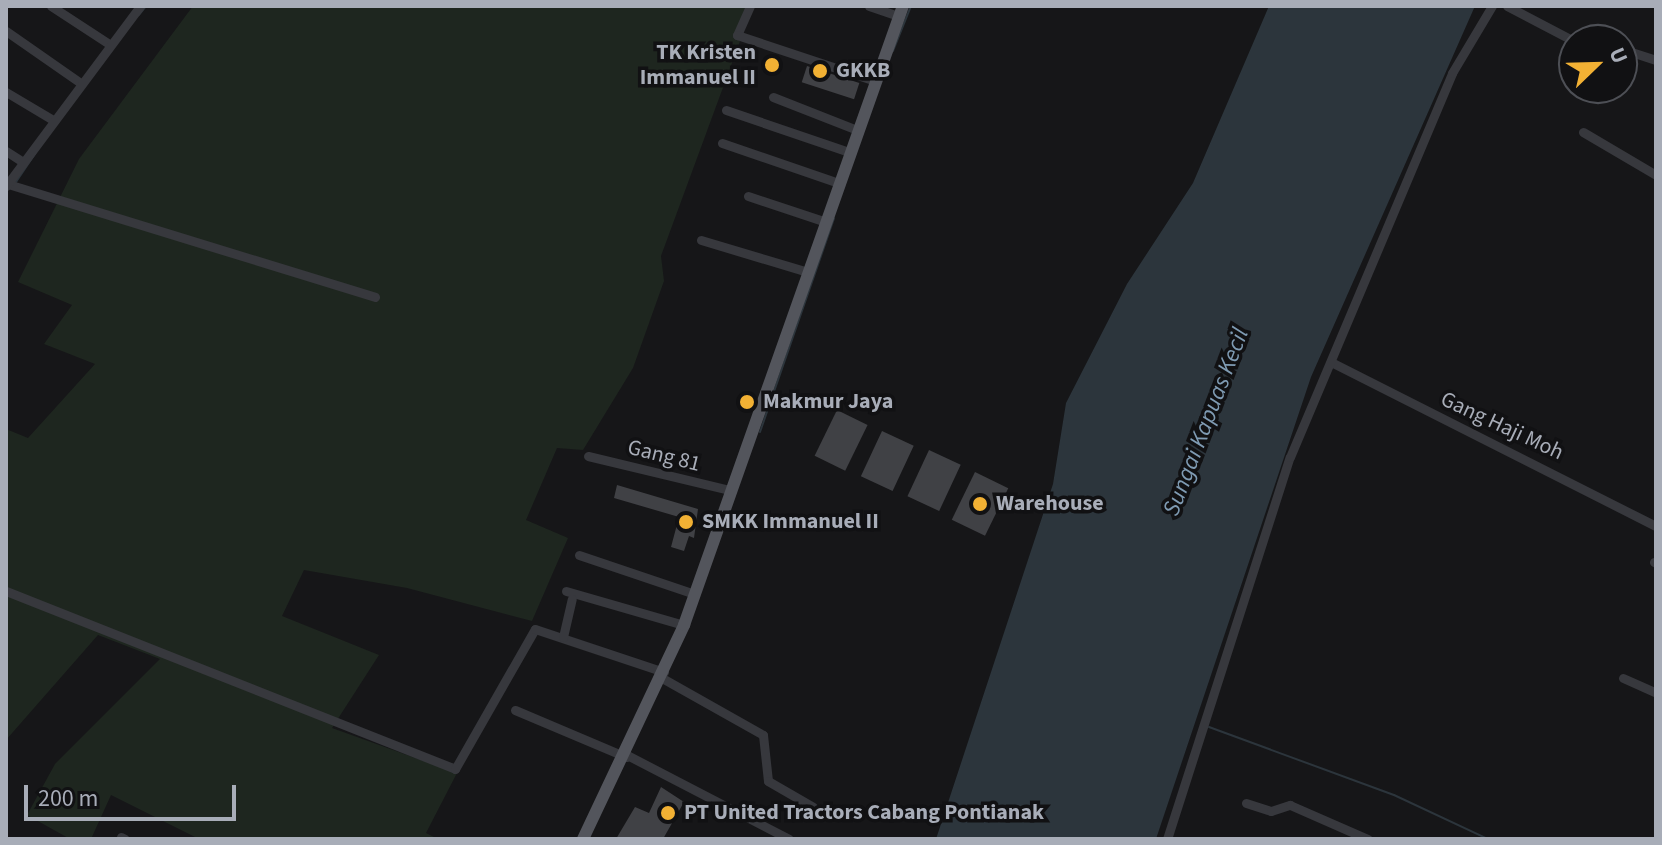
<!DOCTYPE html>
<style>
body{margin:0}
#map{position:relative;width:1662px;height:845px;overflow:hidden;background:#161618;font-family:"Source Sans 3",sans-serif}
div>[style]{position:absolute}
.green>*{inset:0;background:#1e261f}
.water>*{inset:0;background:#2c353c}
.stream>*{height:2px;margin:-1px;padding:0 1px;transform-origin:1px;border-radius:1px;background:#2c353c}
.building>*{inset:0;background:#404145;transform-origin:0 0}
.minor>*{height:9px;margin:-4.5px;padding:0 4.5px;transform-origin:4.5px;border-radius:4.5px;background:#37383d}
.major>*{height:12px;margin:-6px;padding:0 6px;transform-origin:6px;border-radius:6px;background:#53555c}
.dots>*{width:22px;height:22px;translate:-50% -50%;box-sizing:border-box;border:4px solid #111113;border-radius:50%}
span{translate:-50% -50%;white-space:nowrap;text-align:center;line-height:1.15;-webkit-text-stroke:7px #111113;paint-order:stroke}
.poi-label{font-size:22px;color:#a8adb8;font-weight:700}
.right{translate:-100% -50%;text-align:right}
.left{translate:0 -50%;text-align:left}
.street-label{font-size:22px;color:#a8adb8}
.water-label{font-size:24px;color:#7f9bb3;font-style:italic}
.frame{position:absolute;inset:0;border:8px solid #a8adb8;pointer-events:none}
.north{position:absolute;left:1558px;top:24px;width:80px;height:80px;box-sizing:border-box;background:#111113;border:2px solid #4d4f55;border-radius:50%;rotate:67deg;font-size:22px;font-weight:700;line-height:32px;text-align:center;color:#a8adb8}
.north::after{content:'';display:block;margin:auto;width:28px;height:36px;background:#f2b134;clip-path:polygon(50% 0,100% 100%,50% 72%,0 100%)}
.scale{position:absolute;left:24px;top:785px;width:212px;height:36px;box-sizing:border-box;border:4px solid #a8adb8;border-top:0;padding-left:10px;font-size:24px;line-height:28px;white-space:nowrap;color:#a8adb8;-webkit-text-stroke:6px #111113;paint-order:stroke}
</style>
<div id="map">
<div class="green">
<div style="clip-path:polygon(193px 6px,753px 6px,661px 256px,664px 281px,633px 368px,583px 450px,557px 448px,526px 520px,568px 538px,532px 621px,407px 588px,304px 570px,282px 616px,379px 655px,332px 728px,457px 773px,426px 833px,438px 839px,199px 839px,111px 795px,91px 839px,70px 839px,27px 815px,55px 764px,160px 659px,98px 635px,6px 740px,6px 429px,28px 438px,95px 364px,44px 344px,72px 305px,18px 282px,79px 159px)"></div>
</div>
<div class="water">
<div style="clip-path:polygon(1269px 6px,1475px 6px,1311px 377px,1156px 839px,936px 839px,1053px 484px,1066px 403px,1127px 284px,1193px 183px)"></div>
</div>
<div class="stream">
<div style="left:139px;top:15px;width:11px;rotate:-52deg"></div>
<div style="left:893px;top:51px;width:48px;rotate:-68.2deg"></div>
<div style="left:16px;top:182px;width:34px;rotate:-56deg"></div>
<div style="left:760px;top:432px;width:226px;rotate:-70.9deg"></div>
<div style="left:1209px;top:727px;width:197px;rotate:20.2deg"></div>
<div style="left:1394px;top:795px;width:104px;rotate:25.1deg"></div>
</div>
<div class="building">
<div style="left:807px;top:66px;width:55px;height:17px;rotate:18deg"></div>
<div style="left:837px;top:410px;width:34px;height:51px;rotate:26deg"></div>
<div style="left:882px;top:431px;width:35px;height:50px;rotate:25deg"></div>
<div style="left:929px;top:450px;width:35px;height:51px;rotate:25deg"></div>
<div style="left:975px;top:472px;width:37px;height:53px;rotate:26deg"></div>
<div style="clip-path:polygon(617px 485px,698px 509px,694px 538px,689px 536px,684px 551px,671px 547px,679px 517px,614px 498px)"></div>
<div style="clip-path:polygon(661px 787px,684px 802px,663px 839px,616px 839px,635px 807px,649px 813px)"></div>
</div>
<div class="minor">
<div style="left:51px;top:6px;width:69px;rotate:33.2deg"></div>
<div style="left:750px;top:6px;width:32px;rotate:114deg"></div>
<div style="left:737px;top:35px;width:145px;rotate:18.4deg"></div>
<div style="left:869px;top:6px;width:31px;rotate:19deg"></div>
<div style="left:1507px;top:6px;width:76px;rotate:27.6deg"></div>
<div style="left:6px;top:31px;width:89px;rotate:34.9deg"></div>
<div style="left:1622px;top:49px;width:36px;rotate:18deg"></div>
<div style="left:6px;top:92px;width:55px;rotate:30.8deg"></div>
<div style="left:773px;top:97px;width:90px;rotate:21.4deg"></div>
<div style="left:726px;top:110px;width:130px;rotate:18.9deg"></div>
<div style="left:1583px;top:132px;width:85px;rotate:30.5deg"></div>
<div style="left:722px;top:143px;width:124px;rotate:18.9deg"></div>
<div style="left:6px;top:151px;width:20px;rotate:33deg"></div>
<div style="left:8px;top:184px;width:384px;rotate:17.1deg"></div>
<div style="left:6px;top:186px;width:224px;rotate:-53.3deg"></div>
<div style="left:748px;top:196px;width:82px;rotate:18.4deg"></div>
<div style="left:701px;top:240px;width:112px;rotate:16.7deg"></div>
<div style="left:1331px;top:362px;width:364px;rotate:26.8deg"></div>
<div style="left:588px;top:456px;width:146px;rotate:13.5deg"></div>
<div style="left:579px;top:555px;width:122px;rotate:18.6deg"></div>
<div style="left:1654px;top:562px;width:2px;rotate:27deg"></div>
<div style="left:6px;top:591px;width:483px;rotate:21.6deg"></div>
<div style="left:455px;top:769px;width:161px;rotate:-60.3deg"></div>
<div style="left:535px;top:629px;width:136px;rotate:18.4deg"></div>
<div style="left:566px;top:591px;width:123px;rotate:16.1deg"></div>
<div style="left:563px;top:637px;width:39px;rotate:-77deg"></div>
<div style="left:662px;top:678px;width:116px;rotate:29.4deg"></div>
<div style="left:763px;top:735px;width:46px;rotate:83.8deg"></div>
<div style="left:768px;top:781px;width:52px;rotate:30deg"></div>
<div style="left:1623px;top:678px;width:36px;rotate:24deg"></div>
<div style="left:515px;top:710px;width:121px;rotate:22.9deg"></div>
<div style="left:627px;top:755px;width:182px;rotate:27.4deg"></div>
<div style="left:1246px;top:803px;width:26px;rotate:18deg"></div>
<div style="left:1271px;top:811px;width:20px;rotate:-18deg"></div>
<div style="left:1290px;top:805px;width:85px;rotate:23.6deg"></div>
<div style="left:121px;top:837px;width:4px;rotate:27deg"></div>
<div style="left:1167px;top:839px;width:401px;rotate:-72.2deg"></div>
<div style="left:1290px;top:457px;width:417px;rotate:-67.1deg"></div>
<div style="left:1452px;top:73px;width:78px;rotate:-59.2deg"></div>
</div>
<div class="major">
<div style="left:583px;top:839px;width:237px;rotate:-64.7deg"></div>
<div style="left:684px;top:625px;width:657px;rotate:-70.52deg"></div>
</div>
<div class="dots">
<div style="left:772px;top:65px;background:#f2b134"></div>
<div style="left:820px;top:71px;background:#f2b134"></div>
<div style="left:747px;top:402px;background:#f2b134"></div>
<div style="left:980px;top:504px;background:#f2b134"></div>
<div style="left:686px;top:522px;background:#f2b134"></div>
<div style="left:668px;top:813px;background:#f2b134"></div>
</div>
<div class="poi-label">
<span class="right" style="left:756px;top:65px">TK Kristen<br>Immanuel II</span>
<span class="left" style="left:836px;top:71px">GKKB</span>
<span class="left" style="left:763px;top:402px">Makmur Jaya</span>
<span class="left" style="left:996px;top:504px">Warehouse</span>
<span class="left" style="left:702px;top:522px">SMKK Immanuel II</span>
<span class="left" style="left:684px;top:813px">PT United Tractors Cabang Pontianak</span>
</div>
<div class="street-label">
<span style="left:1502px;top:426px;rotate:25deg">Gang Haji Moh</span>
<span style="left:664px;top:456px;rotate:14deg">Gang 81</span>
</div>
<div class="water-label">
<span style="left:1206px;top:422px;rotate:-69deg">Sungai Kapuas Kecil</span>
</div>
<div class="frame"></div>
<div class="north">U</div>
<div class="scale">200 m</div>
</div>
